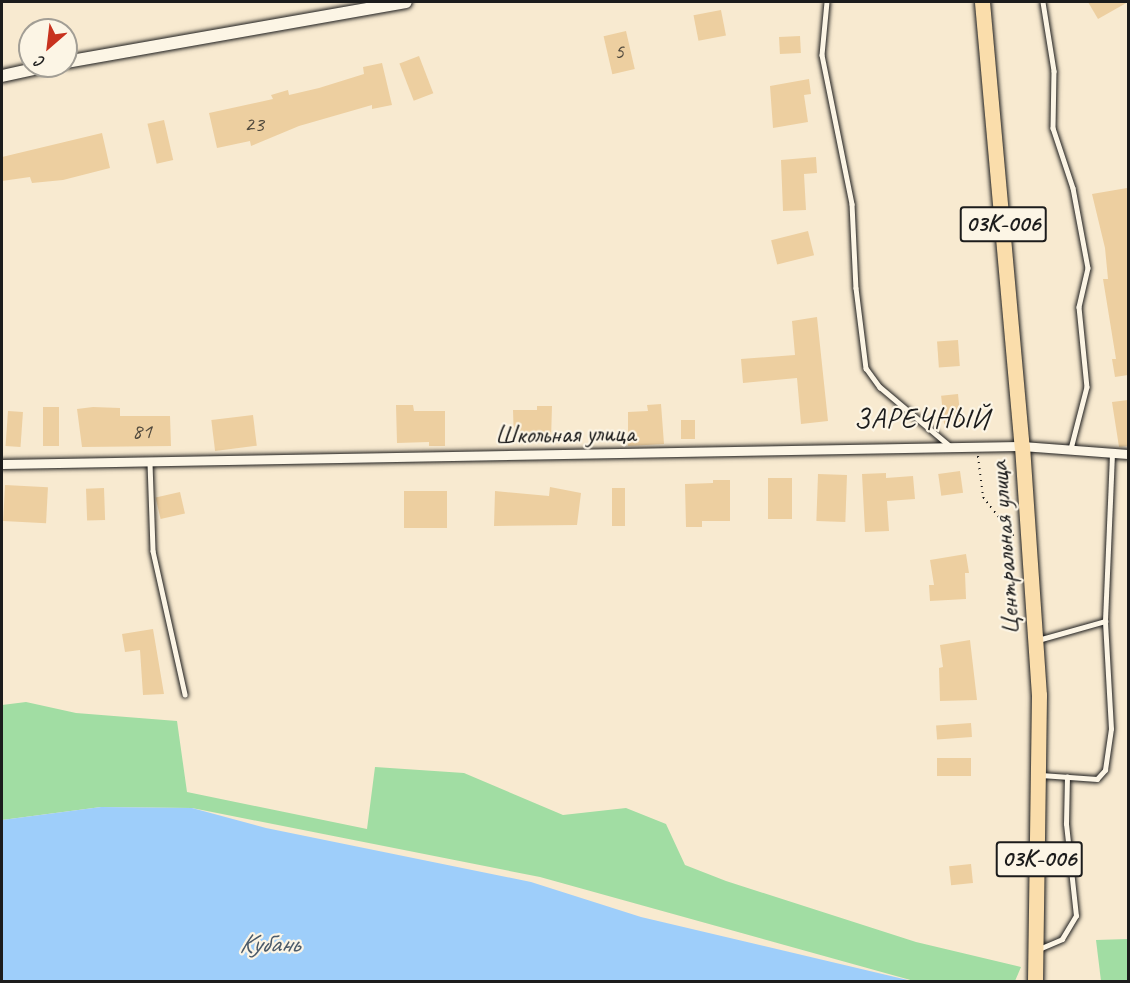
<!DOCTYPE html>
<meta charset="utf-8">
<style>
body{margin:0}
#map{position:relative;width:1130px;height:983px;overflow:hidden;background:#f8ead0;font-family:Caveat,sans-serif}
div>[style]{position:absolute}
.green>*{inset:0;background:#a1dda3}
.water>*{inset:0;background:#9ecefa}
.building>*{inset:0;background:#edcfa0;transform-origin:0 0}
.path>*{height:2px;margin-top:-1px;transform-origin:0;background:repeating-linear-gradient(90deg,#1c1c1c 0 1.5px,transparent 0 6px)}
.roads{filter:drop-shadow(0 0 2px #1c1c1c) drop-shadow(0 0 2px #1c1c1c)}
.service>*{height:4.5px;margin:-2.25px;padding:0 2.25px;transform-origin:2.25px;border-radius:2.25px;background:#fcf5e5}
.minor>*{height:9px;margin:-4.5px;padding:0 4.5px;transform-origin:4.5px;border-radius:4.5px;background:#fcf5e5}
.tertiary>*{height:12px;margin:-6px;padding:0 6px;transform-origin:6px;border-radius:6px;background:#fcf5e5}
.primary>*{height:15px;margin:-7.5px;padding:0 7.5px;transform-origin:7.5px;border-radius:7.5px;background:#faddab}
span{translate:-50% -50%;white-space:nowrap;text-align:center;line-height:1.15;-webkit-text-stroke:4.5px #fcf5e5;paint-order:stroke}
.number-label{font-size:22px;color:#50493d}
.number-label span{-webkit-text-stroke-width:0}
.shield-label span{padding:2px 4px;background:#fcf5e5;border:2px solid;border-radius:4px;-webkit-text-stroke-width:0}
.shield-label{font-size:24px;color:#1c1c1c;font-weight:700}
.street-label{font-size:26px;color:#1c1c1c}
.water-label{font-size:27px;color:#4a5a6a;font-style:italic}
.quarter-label{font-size:28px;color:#1c1c1c;letter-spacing:1.5px}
.frame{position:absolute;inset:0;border:3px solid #1c1c1c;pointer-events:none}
.north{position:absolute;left:18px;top:18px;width:60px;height:60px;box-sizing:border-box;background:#fcf5e5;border:2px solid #a29e95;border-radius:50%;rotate:208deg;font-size:16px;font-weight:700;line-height:24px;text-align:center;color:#1c1c1c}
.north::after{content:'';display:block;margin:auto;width:21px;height:27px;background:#c8321e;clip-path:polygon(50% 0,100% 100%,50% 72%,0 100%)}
</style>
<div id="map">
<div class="green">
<div style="clip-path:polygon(26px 702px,76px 713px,177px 721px,187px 792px,367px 829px,375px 767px,464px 773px,563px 815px,626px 808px,666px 824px,685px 865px,726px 881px,916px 942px,1021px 967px,1015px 981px,914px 981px,540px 877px,192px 808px,101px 807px,2px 820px,2px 705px)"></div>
<div style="clip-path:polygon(1128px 939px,1128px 981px,1101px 981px,1096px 940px)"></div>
</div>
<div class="water">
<div style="clip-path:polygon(101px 807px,192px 808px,266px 828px,531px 882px,641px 917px,912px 981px,2px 981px,2px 820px)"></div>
</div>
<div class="building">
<div style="clip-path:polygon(1088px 2px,1128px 2px,1098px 19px)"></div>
<div style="left:721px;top:10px;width:26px;height:28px;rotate:79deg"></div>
<div style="left:626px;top:31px;width:39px;height:23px;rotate:77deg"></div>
<div style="left:800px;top:36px;width:17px;height:21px;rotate:87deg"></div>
<div style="left:419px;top:56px;width:40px;height:21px;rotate:69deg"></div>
<div style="clip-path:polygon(382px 63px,392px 105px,372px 109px,372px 105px,299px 126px,251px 146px,250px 141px,217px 148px,209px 113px,273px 99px,271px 95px,288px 90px,289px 95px,319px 88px,364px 74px,363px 67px)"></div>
<div style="clip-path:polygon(809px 79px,811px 94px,804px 95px,808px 122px,773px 128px,770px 86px)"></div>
<div style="left:164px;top:120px;width:41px;height:17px;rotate:77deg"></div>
<div style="clip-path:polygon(102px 133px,110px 168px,63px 180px,32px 183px,30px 177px,2px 181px,2px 157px)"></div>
<div style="clip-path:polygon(816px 157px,817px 173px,804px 174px,806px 210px,783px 211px,781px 160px)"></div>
<div style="clip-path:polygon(1127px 188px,1128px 375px,1115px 377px,1112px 359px,1116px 359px,1103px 279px,1108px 279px,1105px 248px,1092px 194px)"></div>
<div style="left:808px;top:231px;width:25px;height:38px;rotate:76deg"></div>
<div style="clip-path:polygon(817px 317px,828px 421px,801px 424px,797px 378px,743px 383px,741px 359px,795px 355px,792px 321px)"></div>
<div style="left:958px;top:340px;width:26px;height:21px;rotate:86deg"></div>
<div style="left:958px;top:394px;width:29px;height:17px;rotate:84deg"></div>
<div style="clip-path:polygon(1128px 400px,1128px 446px,1119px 447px,1112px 402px)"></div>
<div style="clip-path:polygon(661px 404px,664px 444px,628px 446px,628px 412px,648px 411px,647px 405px)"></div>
<div style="clip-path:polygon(396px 405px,413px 405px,414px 411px,445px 411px,445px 446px,429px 446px,429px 442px,397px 443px)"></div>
<div style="clip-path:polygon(537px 406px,552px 406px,551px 440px,514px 442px,513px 410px,537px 410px)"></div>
<div style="left:43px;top:407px;width:16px;height:39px"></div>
<div style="clip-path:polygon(93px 407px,120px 408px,120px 416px,170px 416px,171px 446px,82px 447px,77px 409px)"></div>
<div style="left:8px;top:411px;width:15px;height:35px;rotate:4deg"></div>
<div style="left:253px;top:415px;width:31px;height:42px;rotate:83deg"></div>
<div style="left:695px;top:420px;width:19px;height:14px;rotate:90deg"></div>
<div style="left:960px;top:471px;width:22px;height:22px;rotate:82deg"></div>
<div style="clip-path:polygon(886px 473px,886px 478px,913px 476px,915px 499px,887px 501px,889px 531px,865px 532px,862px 474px)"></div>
<div style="left:818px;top:474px;width:29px;height:47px;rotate:2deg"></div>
<div style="left:768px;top:478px;width:24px;height:41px"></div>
<div style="clip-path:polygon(713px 480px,730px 480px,730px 521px,702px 521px,702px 527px,686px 527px,685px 484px,713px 483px)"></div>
<div style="left:5px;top:485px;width:43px;height:36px;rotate:3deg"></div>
<div style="clip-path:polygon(550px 487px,581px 493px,577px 525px,494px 526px,495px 491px,549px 496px)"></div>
<div style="left:104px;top:488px;width:32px;height:18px;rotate:88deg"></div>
<div style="left:612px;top:488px;width:13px;height:38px"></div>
<div style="left:404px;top:491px;width:43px;height:37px"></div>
<div style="left:180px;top:492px;width:22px;height:25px;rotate:77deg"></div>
<div style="clip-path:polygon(966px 554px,969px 573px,965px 573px,966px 599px,930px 601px,929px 585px,934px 585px,930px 560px)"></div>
<div style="clip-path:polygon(153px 629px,164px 694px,143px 695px,140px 650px,125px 652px,122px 634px)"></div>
<div style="clip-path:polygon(970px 640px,977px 700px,940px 701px,939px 668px,943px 667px,940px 645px)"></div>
<div style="left:971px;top:723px;width:14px;height:35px;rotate:86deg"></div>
<div style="left:937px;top:758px;width:34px;height:18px"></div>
<div style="left:971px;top:864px;width:19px;height:22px;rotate:84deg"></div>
</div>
<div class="path">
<div style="left:978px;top:456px;width:41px;rotate:83deg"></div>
<div style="left:983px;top:497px;width:52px;rotate:52deg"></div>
</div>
<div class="roads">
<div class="service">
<div style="left:827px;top:2px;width:53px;rotate:95.4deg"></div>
<div style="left:822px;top:55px;width:152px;rotate:78.6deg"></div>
<div style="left:852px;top:204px;width:84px;rotate:87.3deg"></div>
<div style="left:856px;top:288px;width:81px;rotate:82.9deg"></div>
<div style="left:866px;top:368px;width:24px;rotate:54deg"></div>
<div style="left:880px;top:387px;width:92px;rotate:40.1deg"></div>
<div style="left:1043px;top:2px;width:70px;rotate:80.9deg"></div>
<div style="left:1054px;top:71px;width:57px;rotate:91deg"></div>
<div style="left:1053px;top:128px;width:63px;rotate:71.6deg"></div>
<div style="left:1073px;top:188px;width:81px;rotate:79.4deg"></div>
<div style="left:1088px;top:268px;width:40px;rotate:103deg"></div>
<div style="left:1079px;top:307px;width:80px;rotate:84.3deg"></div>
<div style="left:1087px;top:387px;width:64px;rotate:104.5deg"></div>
<div style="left:150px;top:463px;width:88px;rotate:88deg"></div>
<div style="left:153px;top:551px;width:147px;rotate:77.4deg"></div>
<div style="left:1038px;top:640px;width:70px;rotate:-15.8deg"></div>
<div style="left:1041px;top:775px;width:56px;rotate:4.1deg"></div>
<div style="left:1097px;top:779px;width:12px;rotate:-48deg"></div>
<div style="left:1105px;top:770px;width:41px;rotate:-81.7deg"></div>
<div style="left:1111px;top:729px;width:108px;rotate:-93.2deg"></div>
<div style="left:1105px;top:621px;width:168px;rotate:-87.6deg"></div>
<div style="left:1039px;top:949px;width:25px;rotate:-23deg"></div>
<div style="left:1062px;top:939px;width:27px;rotate:-59deg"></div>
<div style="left:1076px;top:916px;width:93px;rotate:-96.2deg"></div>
<div style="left:1066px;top:824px;width:47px;rotate:-88.8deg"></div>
</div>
<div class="minor">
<div style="left:2px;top:464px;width:1020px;rotate:-1.01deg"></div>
<div style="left:1022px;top:446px;width:106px;rotate:4.3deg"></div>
</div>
<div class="tertiary">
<div style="left:66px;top:62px;width:345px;rotate:-10deg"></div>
<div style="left:2px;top:76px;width:46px;rotate:-12.5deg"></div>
</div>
<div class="primary">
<div style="left:982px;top:2px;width:446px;rotate:84.9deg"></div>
<div style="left:1022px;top:446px;width:250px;rotate:86.1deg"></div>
<div style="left:1039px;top:695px;width:287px;rotate:90.8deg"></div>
</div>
</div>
<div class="number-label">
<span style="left:619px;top:52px">5</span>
<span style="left:254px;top:125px">23</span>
<span style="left:142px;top:432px">81</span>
</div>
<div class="shield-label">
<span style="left:1003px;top:224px">03К-006</span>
<span style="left:1039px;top:859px">03К-006</span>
</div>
<div class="street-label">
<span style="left:565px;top:434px;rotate:-1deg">Школьная улица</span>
<span style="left:1005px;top:548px;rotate:-94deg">Центральная улица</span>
</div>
<div class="water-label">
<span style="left:269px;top:944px">Кубань</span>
</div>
<div class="quarter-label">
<span style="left:922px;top:419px">ЗАРЕЧНЫЙ</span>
</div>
<div class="frame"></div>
<div class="north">С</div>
</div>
